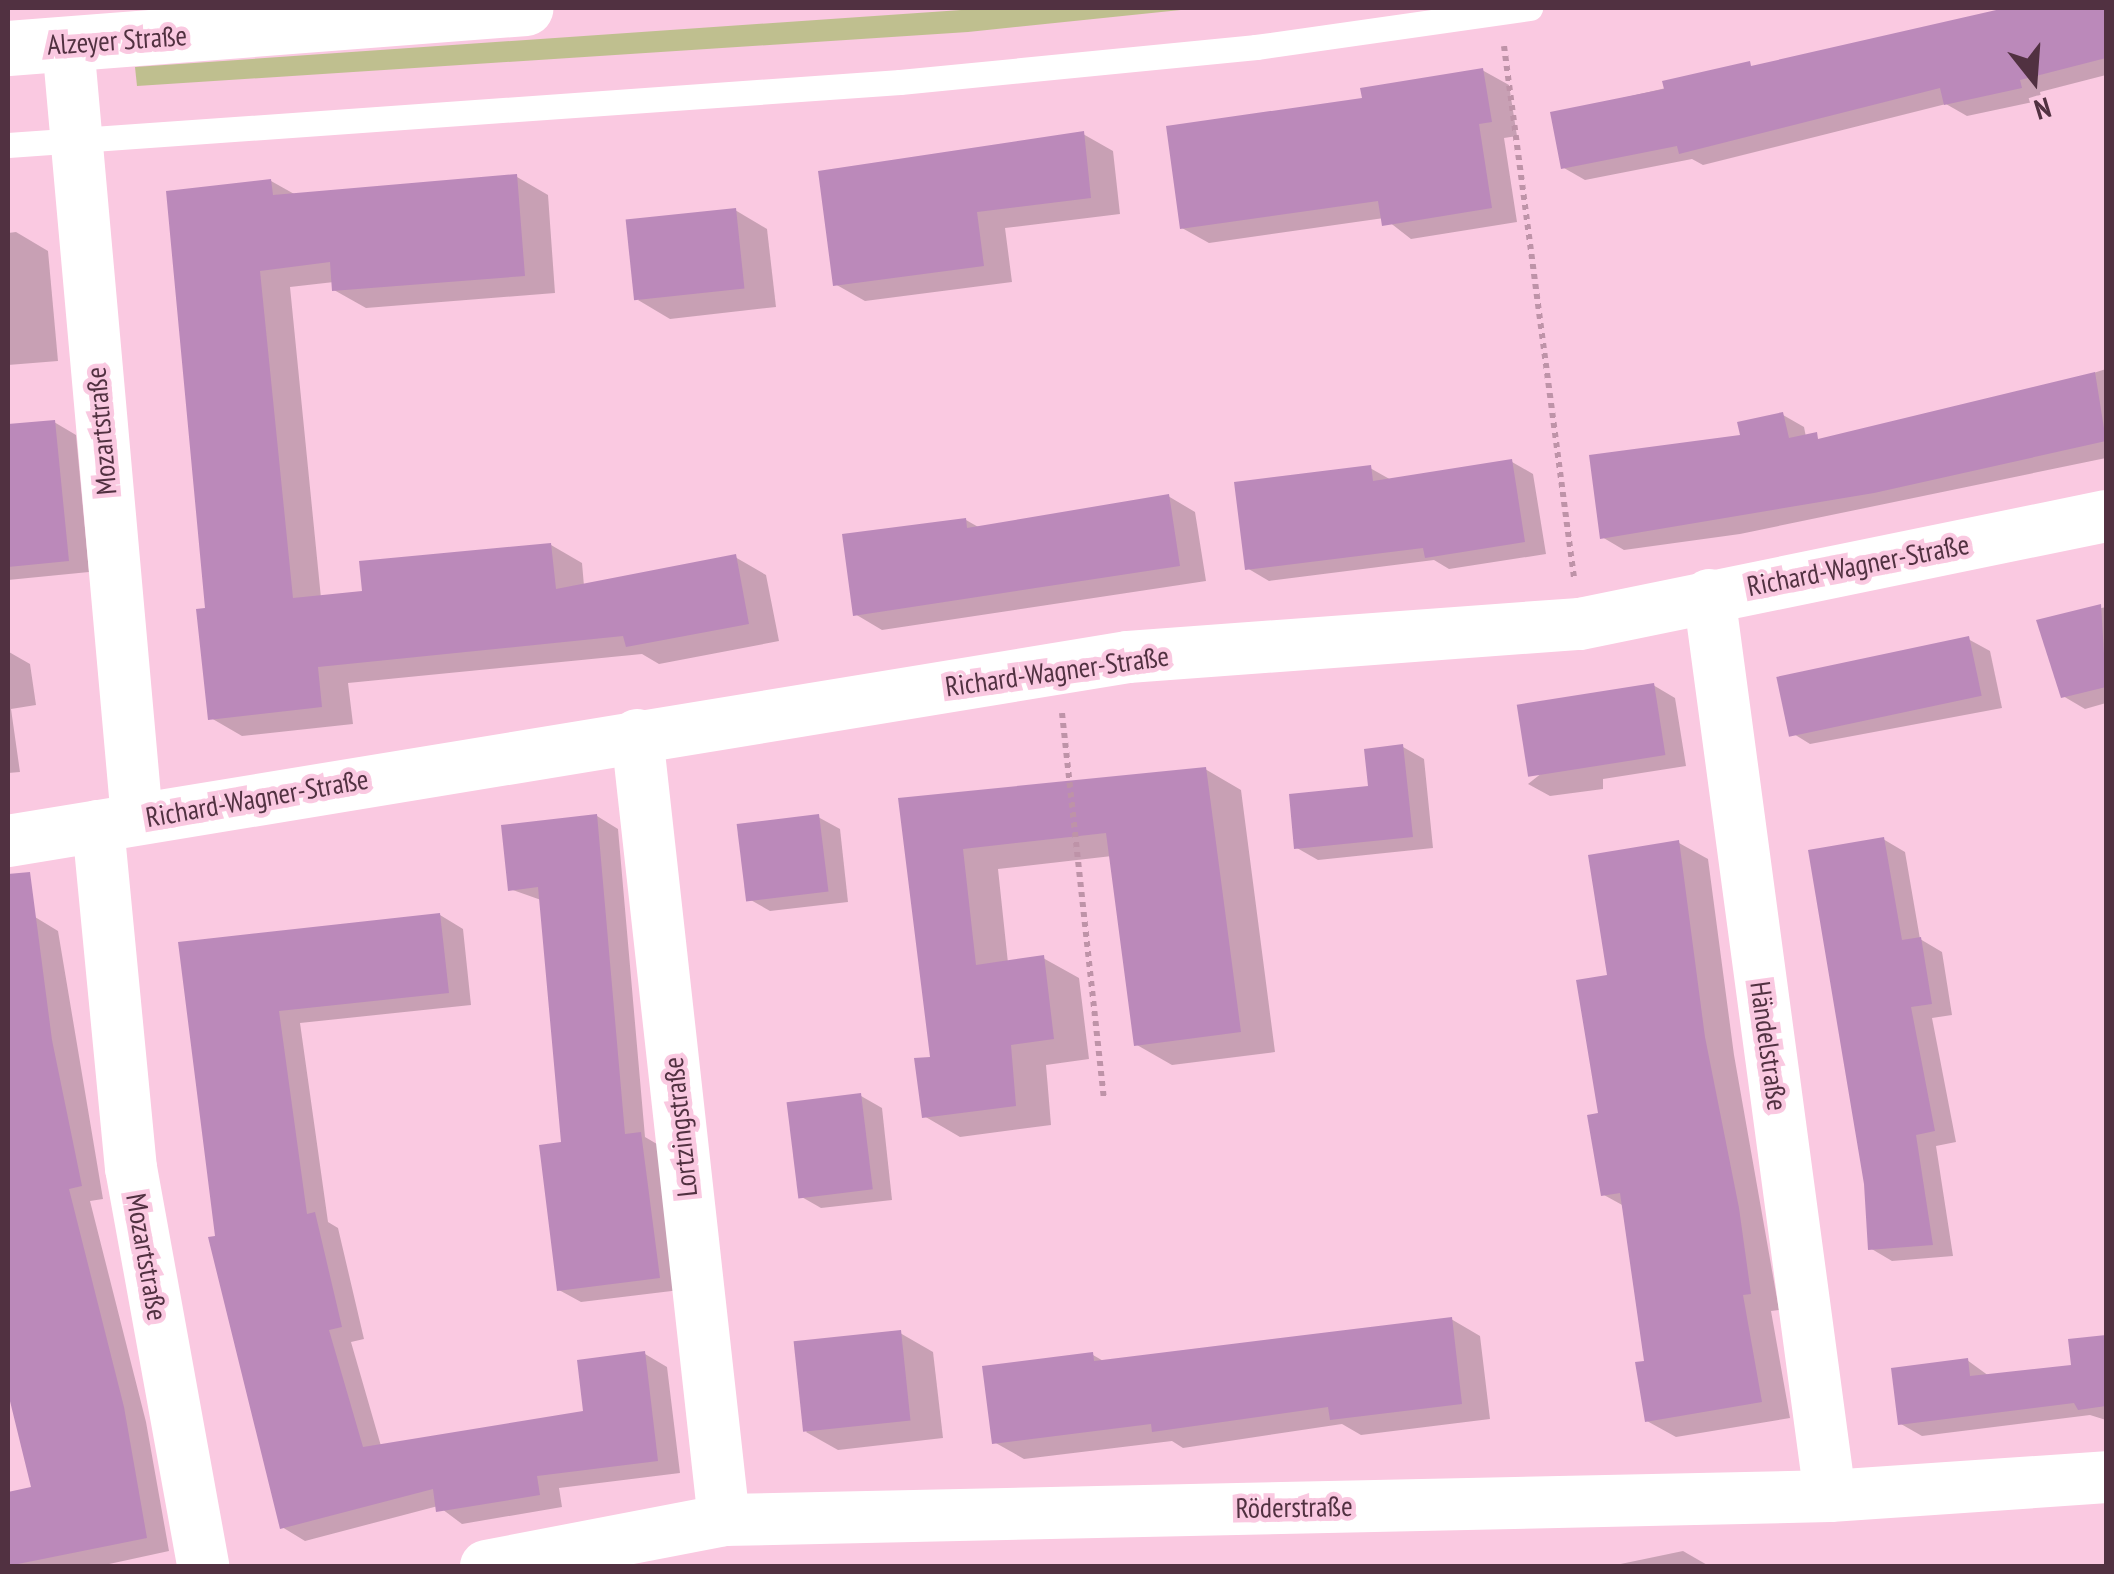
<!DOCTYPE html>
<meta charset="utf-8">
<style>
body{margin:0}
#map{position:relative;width:2114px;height:1574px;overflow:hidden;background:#fac9e1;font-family:"PT Sans Narrow",sans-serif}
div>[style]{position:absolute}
.green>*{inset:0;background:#bfbf8f}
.shadow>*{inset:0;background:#0003}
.building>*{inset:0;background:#bb89ba;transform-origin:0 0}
.path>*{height:6px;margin-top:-3px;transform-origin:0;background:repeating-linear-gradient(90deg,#be93a8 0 5px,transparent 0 10px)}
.lane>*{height:25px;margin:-12.5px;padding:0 12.5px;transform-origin:12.5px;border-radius:12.5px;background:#fff}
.street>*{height:52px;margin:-26px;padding:0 26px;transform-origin:26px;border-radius:26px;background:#fff}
.secondary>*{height:55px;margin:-27.5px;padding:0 27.5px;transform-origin:27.5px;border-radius:27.5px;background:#fff}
span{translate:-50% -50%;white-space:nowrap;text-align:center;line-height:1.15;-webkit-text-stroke:9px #fac9e1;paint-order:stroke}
.street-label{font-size:28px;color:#513141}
.frame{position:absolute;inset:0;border:10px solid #513141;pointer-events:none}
.north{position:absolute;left:1984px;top:30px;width:100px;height:100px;-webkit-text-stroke:8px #fac9e1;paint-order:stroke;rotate:163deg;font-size:28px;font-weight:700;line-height:40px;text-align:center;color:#513141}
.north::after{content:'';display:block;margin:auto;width:35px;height:45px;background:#513141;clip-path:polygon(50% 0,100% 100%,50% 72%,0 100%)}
</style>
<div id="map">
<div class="green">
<div style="clip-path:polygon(990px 8px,1200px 8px,968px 32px,137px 86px,135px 67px)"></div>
</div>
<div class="shadow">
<div style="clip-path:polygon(2014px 8px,2106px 8px,2106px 75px,2040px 92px,2042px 100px,1967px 116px,1946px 104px,1703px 165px,1692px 159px,1585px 180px,1564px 168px,1553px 114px)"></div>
<div style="clip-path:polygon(1482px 70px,1509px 85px,1517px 136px,1504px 138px,1517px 222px,1411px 239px,1384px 218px,1209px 243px,1182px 228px,1365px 100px)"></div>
<div style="clip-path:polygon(1083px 134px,1113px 151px,1120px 214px,1005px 228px,1012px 282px,865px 301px,835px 284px)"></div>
<div style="clip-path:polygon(517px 177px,548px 195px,555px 293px,366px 308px,334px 290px,334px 282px,290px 287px,321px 598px,365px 593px,551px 545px,582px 563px,584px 586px,735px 557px,766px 575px,779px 641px,659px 664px,642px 654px,348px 683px,353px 724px,242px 736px,211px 718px,208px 610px,271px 181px,296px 195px)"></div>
<div style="clip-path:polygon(735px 210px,767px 229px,776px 307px,670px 319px,638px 300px)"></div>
<div style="clip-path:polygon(16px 232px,48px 251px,58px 361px,8px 365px,8px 233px)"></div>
<div style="clip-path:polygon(2106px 369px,2106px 458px,1740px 534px,1624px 550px,1602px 537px,1783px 415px,1804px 427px,1806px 437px,1825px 440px,2003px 402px)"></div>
<div style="clip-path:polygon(54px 422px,76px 435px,89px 572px,8px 580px,8px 427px)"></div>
<div style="clip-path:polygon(1512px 462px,1533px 474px,1546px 554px,1449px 569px,1434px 560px,1269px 581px,1247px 568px,1370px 468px,1393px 481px)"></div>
<div style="clip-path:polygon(1168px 496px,1195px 512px,1206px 581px,882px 630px,855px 614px,966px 520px,980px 528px)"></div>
<div style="clip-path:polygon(2106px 607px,2106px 703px,2085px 709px,2063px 696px,2040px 622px)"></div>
<div style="clip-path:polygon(1968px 639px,1990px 651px,2002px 708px,1810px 744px,1789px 731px)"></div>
<div style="clip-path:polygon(9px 652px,30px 664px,36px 705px,11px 709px,20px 772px,8px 773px)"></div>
<div style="clip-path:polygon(1653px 685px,1675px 698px,1686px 766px,1603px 779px,1603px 789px,1550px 796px,1528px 784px)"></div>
<div style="clip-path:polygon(1403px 747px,1424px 759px,1433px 848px,1318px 860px,1297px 848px,1370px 789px)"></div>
<div style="clip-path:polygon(1205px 769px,1241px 790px,1275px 1052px,1172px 1065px,1137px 1045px,1112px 856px,998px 869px,1008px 963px,1043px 958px,1079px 978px,1089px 1059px,1046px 1065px,1051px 1125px,960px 1137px,924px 1116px,932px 1059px,900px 800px)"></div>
<div style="clip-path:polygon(597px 816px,618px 829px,645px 1137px,662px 1147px,680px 1290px,581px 1302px,559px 1290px,564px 1145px,541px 900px,510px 889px)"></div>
<div style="clip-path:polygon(818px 817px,840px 829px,848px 902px,770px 911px,749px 899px)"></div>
<div style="clip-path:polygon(1883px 839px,1905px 852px,1920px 939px,1942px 952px,1952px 1015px,1932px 1018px,1956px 1142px,1936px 1146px,1953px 1256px,1892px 1261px,1870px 1248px)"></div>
<div style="clip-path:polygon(1679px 843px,1708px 859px,1734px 1055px,1779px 1310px,1771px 1311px,1790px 1418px,1676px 1437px,1647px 1421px,1646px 1363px,1624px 1206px,1604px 1195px,1601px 1115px,1610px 977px)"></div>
<div style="clip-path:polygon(440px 915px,463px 929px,471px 1005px,300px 1023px,328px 1222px,338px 1228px,364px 1339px,351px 1342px,381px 1446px,586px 1413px,645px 1354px,667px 1367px,680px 1473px,559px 1488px,562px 1507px,462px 1524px,438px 1506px,305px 1541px,282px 1527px,218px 1237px,181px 944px)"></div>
<div style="clip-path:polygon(35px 917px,58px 931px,103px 1199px,90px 1201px,146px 1422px,169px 1551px,100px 1566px,8px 1566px,8px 1495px,34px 1489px,8px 1383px,8px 922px)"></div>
<div style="clip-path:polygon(861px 1096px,882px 1108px,892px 1200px,821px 1208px,800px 1196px)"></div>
<div style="clip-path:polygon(1451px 1319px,1480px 1336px,1490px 1419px,1361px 1435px,1342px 1424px,1183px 1448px,1172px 1441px,1024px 1459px,994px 1442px,1093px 1355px,1105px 1362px)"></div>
<div style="clip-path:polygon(900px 1333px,933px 1352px,943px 1438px,838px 1450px,806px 1432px)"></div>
<div style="clip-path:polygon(2106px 1337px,2106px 1420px,2090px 1415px,1922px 1436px,1901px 1424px,1967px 1360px,1989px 1376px,2073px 1367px,2071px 1342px)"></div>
<div style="clip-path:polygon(1683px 1551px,1709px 1566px,1611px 1566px)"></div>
</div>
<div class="building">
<div style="clip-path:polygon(2005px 8px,2106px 8px,2106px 58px,2020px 80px,2022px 88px,1944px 105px,1940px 88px,1679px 154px,1677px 146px,1561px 169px,1550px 112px,1664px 89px,1662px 81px,1750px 61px,1751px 66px)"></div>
<div style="clip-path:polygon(1483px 68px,1492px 122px,1479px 124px,1492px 208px,1382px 226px,1378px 201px,1180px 229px,1166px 126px,1362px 98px,1360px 88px)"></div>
<div style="clip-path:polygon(1084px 131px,1091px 198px,977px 212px,984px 266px,833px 286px,818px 171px)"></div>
<div style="clip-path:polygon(517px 174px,525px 276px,332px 291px,330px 262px,260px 271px,293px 598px,362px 591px,359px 561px,551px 543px,556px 589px,736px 554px,749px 624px,626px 647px,623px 636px,318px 667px,322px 707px,208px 720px,196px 609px,205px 608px,166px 191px,271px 179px,273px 195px)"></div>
<div style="left:736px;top:208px;width:81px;height:111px;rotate:84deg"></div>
<div style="clip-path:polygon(2095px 372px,2106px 441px,1874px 493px,1600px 539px,1589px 455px,1740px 435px,1737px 422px,1783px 412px,1789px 438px,1817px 432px,1818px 439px)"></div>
<div style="clip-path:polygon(55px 420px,69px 561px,8px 567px,8px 424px)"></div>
<div style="clip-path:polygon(1512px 459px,1525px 542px,1425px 558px,1423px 548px,1245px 570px,1234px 482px,1371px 465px,1373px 481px)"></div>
<div style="clip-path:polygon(1169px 494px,1180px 566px,853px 616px,842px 534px,966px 518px,967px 528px)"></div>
<div style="clip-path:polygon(2101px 604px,2106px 687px,2061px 698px,2036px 620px)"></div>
<div style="left:1969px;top:636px;width:61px;height:197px;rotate:78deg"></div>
<div style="left:1654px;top:683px;width:73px;height:139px;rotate:81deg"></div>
<div style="clip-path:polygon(1403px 744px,1413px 837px,1294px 849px,1289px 794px,1368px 786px,1364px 749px)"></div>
<div style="clip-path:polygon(1206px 767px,1241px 1032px,1134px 1046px,1106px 833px,963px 849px,976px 965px,1044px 955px,1054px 1039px,1011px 1045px,1016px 1106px,922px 1118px,914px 1058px,930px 1057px,898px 798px)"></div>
<div style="clip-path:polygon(597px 814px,625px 1134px,641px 1132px,660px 1278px,557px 1291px,539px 1145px,561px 1142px,538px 887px,508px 891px,501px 825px)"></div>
<div style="left:819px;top:814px;width:78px;height:83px;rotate:83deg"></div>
<div style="clip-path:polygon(1884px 837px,1902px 940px,1921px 937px,1932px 1004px,1911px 1007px,1935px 1131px,1916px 1135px,1933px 1245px,1868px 1250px,1864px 1184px,1808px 850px)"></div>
<div style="clip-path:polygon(1679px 840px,1705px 1037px,1739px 1208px,1751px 1294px,1743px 1295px,1762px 1402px,1645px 1422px,1635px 1362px,1644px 1361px,1620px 1193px,1601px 1196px,1587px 1115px,1598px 1113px,1576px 980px,1607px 975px,1588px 855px)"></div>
<div style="clip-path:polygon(30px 872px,52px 1040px,82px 1186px,69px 1189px,124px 1407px,147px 1538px,8px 1566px,8px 1492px,31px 1487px,8px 1393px,8px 874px)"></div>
<div style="clip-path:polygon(440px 913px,449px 993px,279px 1011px,307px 1214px,315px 1212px,342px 1327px,329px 1330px,363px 1447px,583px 1411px,577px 1360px,645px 1351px,658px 1461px,537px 1476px,540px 1495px,436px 1512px,433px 1489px,280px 1529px,208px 1237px,215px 1236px,178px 942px)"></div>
<div style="left:861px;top:1093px;width:97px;height:75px;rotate:83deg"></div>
<div style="clip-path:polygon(1452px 1317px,1462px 1404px,1330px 1420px,1328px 1407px,1152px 1432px,1151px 1424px,992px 1444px,982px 1366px,1093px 1352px,1094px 1361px)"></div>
<div style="left:901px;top:1330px;width:91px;height:108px;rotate:84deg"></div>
<div style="clip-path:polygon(2106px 1335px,2106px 1406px,2078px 1410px,2074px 1403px,1898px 1425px,1891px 1368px,1968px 1358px,1970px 1376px,2071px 1365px,2068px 1339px)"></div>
</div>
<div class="path">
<div style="left:1504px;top:46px;width:537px;rotate:82.5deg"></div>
<div style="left:1062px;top:713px;width:389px;rotate:83.8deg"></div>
</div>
<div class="lane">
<div style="left:8px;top:145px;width:894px;rotate:-4.04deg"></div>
<div style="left:900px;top:82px;width:358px;rotate:-5.6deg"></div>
<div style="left:1256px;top:47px;width:277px;rotate:-8.1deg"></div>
</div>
<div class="street">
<div style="left:68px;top:44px;width:778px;rotate:84.91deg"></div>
<div style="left:1709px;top:595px;width:909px;rotate:82.35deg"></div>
<div style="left:637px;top:735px;width:790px;rotate:83.68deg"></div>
<div style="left:98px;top:826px;width:344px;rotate:84.5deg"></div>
<div style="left:131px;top:1168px;width:404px;rotate:79.7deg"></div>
<div style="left:8px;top:841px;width:1135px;rotate:-9.33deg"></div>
<div style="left:1128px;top:657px;width:453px;rotate:-4.2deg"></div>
<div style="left:1580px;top:624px;width:537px;rotate:-11.6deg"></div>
<div style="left:486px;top:1566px;width:242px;rotate:-10.9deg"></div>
<div style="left:724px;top:1520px;width:1106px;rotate:-1.24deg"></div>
<div style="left:1830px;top:1496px;width:277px;rotate:-3.9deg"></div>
</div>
<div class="secondary">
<div style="left:8px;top:48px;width:519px;rotate:-4.42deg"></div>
</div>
<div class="street-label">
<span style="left:117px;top:40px;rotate:-4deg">Alzeyer Straße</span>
<span style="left:101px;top:431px;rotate:-95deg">Mozartstraße</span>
<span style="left:1858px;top:565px;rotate:-11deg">Richard-Wagner-Straße</span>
<span style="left:1057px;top:671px;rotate:-8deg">Richard-Wagner-Straße</span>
<span style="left:257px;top:798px;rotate:-10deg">Richard-Wagner-Straße</span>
<span style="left:1769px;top:1046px;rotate:82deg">Händelstraße</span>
<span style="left:680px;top:1127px;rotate:-96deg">Lortzingstraße</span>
<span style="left:147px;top:1257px;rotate:80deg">Mozartstraße</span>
<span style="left:1294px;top:1507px;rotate:-1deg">Röderstraße</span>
</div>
<div class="frame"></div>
<div class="north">N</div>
</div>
